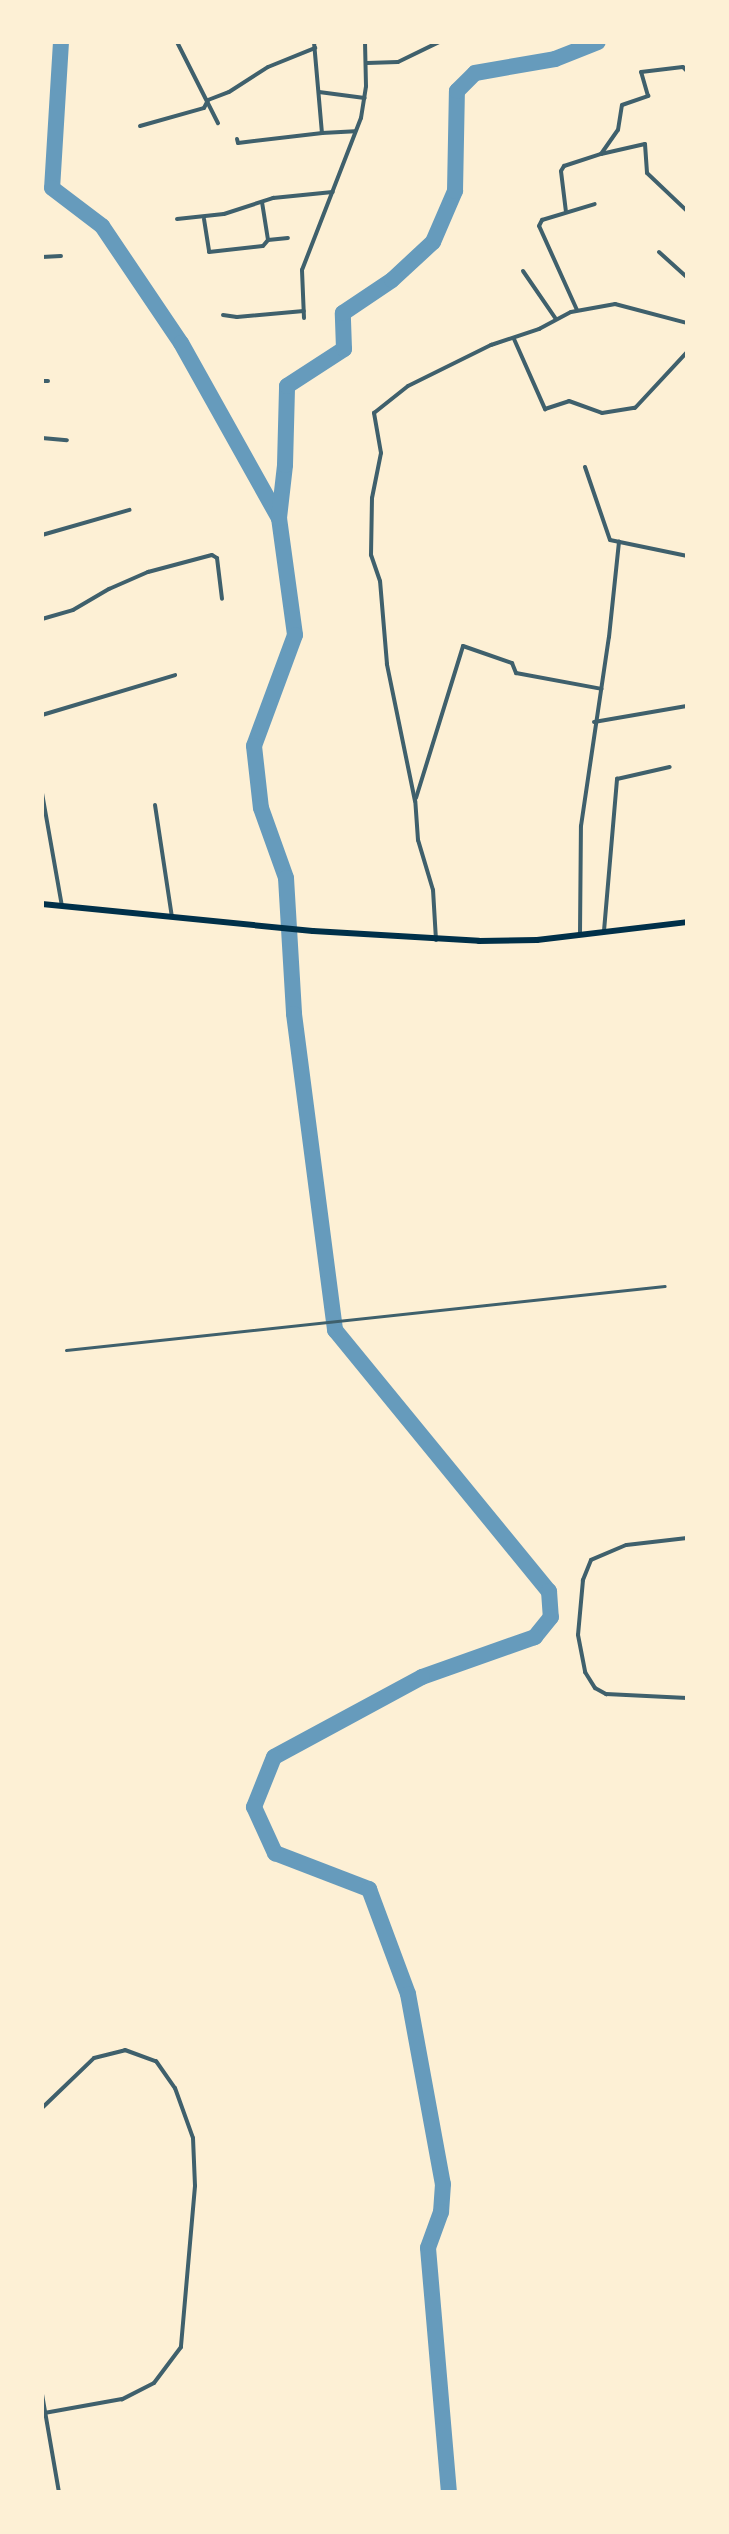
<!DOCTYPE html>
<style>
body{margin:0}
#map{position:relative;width:729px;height:2534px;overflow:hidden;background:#fdf0d5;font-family:"Sofia Sans Condensed",sans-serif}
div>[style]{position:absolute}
.river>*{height:16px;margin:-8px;padding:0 8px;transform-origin:8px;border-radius:8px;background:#669bbc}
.pedestrian>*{height:3px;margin:-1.5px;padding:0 1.5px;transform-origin:1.5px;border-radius:1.5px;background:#3f606c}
.minor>*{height:4px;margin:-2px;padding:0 2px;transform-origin:2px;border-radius:2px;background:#3f606c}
.secondary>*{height:6px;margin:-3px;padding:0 3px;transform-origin:3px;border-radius:3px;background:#003049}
span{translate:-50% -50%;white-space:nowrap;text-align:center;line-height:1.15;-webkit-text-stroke:6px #fdf0d5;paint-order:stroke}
.frame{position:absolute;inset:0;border:44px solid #fdf0d5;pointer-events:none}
</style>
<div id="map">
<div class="river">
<div style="left:61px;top:42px;width:146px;rotate:93.5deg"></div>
<div style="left:52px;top:188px;width:63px;rotate:37.2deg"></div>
<div style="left:102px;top:226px;width:141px;rotate:56deg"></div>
<div style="left:181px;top:343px;width:201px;rotate:60.8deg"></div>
<div style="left:279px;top:518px;width:118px;rotate:82.2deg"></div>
<div style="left:295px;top:635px;width:118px;rotate:110.3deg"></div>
<div style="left:254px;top:746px;width:62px;rotate:83.6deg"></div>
<div style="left:261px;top:808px;width:74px;rotate:70.3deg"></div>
<div style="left:286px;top:878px;width:136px;rotate:86.6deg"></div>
<div style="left:294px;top:1014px;width:319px;rotate:82.6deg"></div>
<div style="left:335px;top:1330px;width:338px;rotate:50.7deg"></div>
<div style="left:549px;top:1591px;width:26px;rotate:86deg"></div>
<div style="left:551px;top:1617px;width:26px;rotate:129deg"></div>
<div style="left:535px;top:1637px;width:120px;rotate:160.5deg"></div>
<div style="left:422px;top:1677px;width:168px;rotate:151.6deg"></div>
<div style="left:274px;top:1757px;width:54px;rotate:111.8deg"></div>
<div style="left:254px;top:1807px;width:51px;rotate:65.5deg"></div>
<div style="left:275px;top:1853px;width:101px;rotate:21deg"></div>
<div style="left:369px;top:1889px;width:112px;rotate:69.6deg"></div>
<div style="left:408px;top:1994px;width:193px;rotate:79.6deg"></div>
<div style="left:443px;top:2184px;width:28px;rotate:94deg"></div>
<div style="left:441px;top:2212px;width:38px;rotate:110deg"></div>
<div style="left:428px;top:2248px;width:245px;rotate:85.1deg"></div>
<div style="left:279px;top:518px;width:53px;rotate:-83.5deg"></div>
<div style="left:285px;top:465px;width:79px;rotate:-88.5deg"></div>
<div style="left:287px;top:386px;width:68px;rotate:-33deg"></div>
<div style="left:344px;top:349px;width:36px;rotate:-92deg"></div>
<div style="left:343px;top:313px;width:59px;rotate:-34deg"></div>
<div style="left:392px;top:280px;width:56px;rotate:-42.8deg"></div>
<div style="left:433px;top:242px;width:56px;rotate:-66.7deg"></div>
<div style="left:455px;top:191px;width:100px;rotate:-88.9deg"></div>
<div style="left:457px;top:91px;width:25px;rotate:-45deg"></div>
<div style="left:475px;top:73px;width:81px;rotate:-9.9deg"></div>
<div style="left:555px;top:59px;width:46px;rotate:-21.6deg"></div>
</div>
<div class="pedestrian">
<div style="left:66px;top:1350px;width:602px;rotate:-6.1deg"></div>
</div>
<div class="minor">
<div style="left:177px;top:42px;width:91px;rotate:63.2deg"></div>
<div style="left:314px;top:42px;width:91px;rotate:85deg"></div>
<div style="left:322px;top:133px;width:33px;rotate:-3deg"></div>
<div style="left:367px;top:63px;width:31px;rotate:-2deg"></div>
<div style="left:398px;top:62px;width:46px;rotate:-26deg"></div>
<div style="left:319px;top:92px;width:46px;rotate:7.4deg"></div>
<div style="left:140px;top:126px;width:66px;rotate:-15.7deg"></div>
<div style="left:204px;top:108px;width:9px;rotate:-63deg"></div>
<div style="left:208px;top:100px;width:22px;rotate:-21deg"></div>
<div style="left:229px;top:92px;width:46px;rotate:-32.7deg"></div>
<div style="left:268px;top:67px;width:51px;rotate:-22deg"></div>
<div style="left:237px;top:139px;width:4px;rotate:76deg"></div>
<div style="left:238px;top:143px;width:85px;rotate:-6.8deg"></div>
<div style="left:601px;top:154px;width:45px;rotate:-12.8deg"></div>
<div style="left:645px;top:144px;width:29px;rotate:86deg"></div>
<div style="left:647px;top:173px;width:55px;rotate:43.5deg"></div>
<div style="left:262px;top:202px;width:38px;rotate:81deg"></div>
<div style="left:268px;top:240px;width:20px;rotate:-6deg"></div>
<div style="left:566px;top:212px;width:41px;rotate:-97deg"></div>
<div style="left:561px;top:171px;width:6px;rotate:-59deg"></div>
<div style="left:564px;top:166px;width:39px;rotate:-18deg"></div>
<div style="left:601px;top:154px;width:29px;rotate:-55deg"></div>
<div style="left:618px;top:130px;width:25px;rotate:-81deg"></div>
<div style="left:622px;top:105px;width:28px;rotate:-19deg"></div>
<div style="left:648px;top:96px;width:25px;rotate:-106deg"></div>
<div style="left:641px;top:72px;width:42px;rotate:-6.8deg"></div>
<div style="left:683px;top:67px;width:6px;rotate:45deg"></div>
<div style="left:177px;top:219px;width:47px;rotate:-6.1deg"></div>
<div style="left:224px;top:214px;width:52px;rotate:-18.1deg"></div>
<div style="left:273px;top:198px;width:60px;rotate:-5.7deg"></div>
<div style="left:204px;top:219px;width:33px;rotate:81deg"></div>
<div style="left:209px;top:252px;width:54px;rotate:-6.3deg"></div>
<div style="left:263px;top:246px;width:8px;rotate:-50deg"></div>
<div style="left:659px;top:252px;width:38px;rotate:42deg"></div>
<div style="left:42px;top:257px;width:19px;rotate:-3deg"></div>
<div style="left:523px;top:271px;width:58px;rotate:55.5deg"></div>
<div style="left:577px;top:310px;width:92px;rotate:-114.3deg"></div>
<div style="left:539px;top:226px;width:7px;rotate:-63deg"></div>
<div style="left:542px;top:220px;width:55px;rotate:-16.8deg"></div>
<div style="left:223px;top:315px;width:14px;rotate:8deg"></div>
<div style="left:237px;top:317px;width:67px;rotate:-5.1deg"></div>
<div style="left:304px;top:318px;width:48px;rotate:-92.4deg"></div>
<div style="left:302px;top:270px;width:163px;rotate:-68.8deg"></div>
<div style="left:361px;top:118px;width:32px;rotate:-81deg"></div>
<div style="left:366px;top:86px;width:44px;rotate:-91.3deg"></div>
<div style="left:514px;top:339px;width:77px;rotate:66.1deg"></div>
<div style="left:545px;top:409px;width:25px;rotate:-18deg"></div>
<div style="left:569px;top:401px;width:35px;rotate:20deg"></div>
<div style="left:602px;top:413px;width:33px;rotate:-9deg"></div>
<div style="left:635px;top:408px;width:76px;rotate:-47.1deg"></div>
<div style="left:42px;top:381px;width:6px"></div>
<div style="left:42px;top:438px;width:25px;rotate:5deg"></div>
<div style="left:585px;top:467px;width:77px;rotate:71.1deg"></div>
<div style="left:610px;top:540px;width:79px;rotate:11.7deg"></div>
<div style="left:42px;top:535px;width:91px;rotate:-16deg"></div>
<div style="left:42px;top:619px;width:32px;rotate:-16deg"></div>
<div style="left:73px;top:610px;width:42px;rotate:-30.3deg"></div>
<div style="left:109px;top:589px;width:43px;rotate:-23.6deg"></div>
<div style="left:148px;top:572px;width:66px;rotate:-14.9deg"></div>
<div style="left:212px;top:555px;width:6px;rotate:31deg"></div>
<div style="left:217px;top:558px;width:41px;rotate:83deg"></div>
<div style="left:42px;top:715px;width:139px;rotate:-16.7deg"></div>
<div style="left:594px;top:722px;width:94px;rotate:-9.8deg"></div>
<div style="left:42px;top:793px;width:115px;rotate:80deg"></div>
<div style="left:416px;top:798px;width:159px;rotate:-72.8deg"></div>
<div style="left:463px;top:646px;width:52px;rotate:19.1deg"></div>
<div style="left:512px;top:663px;width:11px;rotate:68deg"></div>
<div style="left:516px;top:673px;width:87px;rotate:10.5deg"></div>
<div style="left:155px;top:805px;width:113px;rotate:81.4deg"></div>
<div style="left:604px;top:931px;width:153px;rotate:-85.1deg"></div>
<div style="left:617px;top:779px;width:54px;rotate:-12.8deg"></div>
<div style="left:580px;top:934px;width:108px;rotate:-89.5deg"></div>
<div style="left:581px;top:826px;width:191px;rotate:-81.6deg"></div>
<div style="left:609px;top:637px;width:96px;rotate:-84deg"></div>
<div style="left:436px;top:940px;width:50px;rotate:-93.4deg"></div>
<div style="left:433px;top:890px;width:52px;rotate:-106.7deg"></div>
<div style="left:418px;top:840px;width:39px;rotate:-94deg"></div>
<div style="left:415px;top:801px;width:140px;rotate:-101.6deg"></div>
<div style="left:387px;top:664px;width:83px;rotate:-94.8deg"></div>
<div style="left:380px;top:581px;width:28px;rotate:-109deg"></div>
<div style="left:371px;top:555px;width:57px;rotate:-89deg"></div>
<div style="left:372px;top:498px;width:46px;rotate:-78.7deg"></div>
<div style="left:381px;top:453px;width:41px;rotate:-99.9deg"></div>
<div style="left:374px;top:413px;width:43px;rotate:-38.5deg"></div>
<div style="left:408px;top:386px;width:93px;rotate:-26.3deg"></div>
<div style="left:491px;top:345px;width:51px;rotate:-18.4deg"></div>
<div style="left:539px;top:329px;width:36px;rotate:-28deg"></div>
<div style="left:571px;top:312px;width:45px;rotate:-10.3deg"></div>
<div style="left:615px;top:304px;width:74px;rotate:14.8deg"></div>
<div style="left:687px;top:1538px;width:61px;rotate:173.5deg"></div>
<div style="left:626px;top:1545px;width:38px;rotate:157deg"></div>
<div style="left:591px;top:1560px;width:22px;rotate:112deg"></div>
<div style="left:583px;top:1580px;width:55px;rotate:95.2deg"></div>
<div style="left:578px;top:1635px;width:38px;rotate:79deg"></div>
<div style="left:585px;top:1672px;width:19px;rotate:58deg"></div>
<div style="left:595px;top:1688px;width:13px;rotate:29deg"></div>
<div style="left:606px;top:1694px;width:81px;rotate:2.8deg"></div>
<div style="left:42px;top:2108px;width:72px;rotate:-43.9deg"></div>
<div style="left:94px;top:2058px;width:32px;rotate:-14deg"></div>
<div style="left:125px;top:2050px;width:33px;rotate:20deg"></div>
<div style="left:156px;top:2061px;width:33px;rotate:55deg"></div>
<div style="left:175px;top:2088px;width:53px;rotate:70.2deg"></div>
<div style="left:193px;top:2138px;width:48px;rotate:87.6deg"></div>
<div style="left:195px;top:2186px;width:162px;rotate:95deg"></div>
<div style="left:181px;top:2347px;width:45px;rotate:126.9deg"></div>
<div style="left:154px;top:2383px;width:36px;rotate:153deg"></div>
<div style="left:122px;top:2399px;width:79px;rotate:169.8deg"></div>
<div style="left:42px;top:2394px;width:99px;rotate:80.2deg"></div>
</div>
<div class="secondary">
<div style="left:42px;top:904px;width:272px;rotate:5.7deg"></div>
<div style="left:313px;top:931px;width:166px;rotate:3.4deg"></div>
<div style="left:479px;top:941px;width:58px;rotate:-1deg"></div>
<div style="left:537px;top:940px;width:151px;rotate:-6.8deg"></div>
</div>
<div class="frame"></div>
</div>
